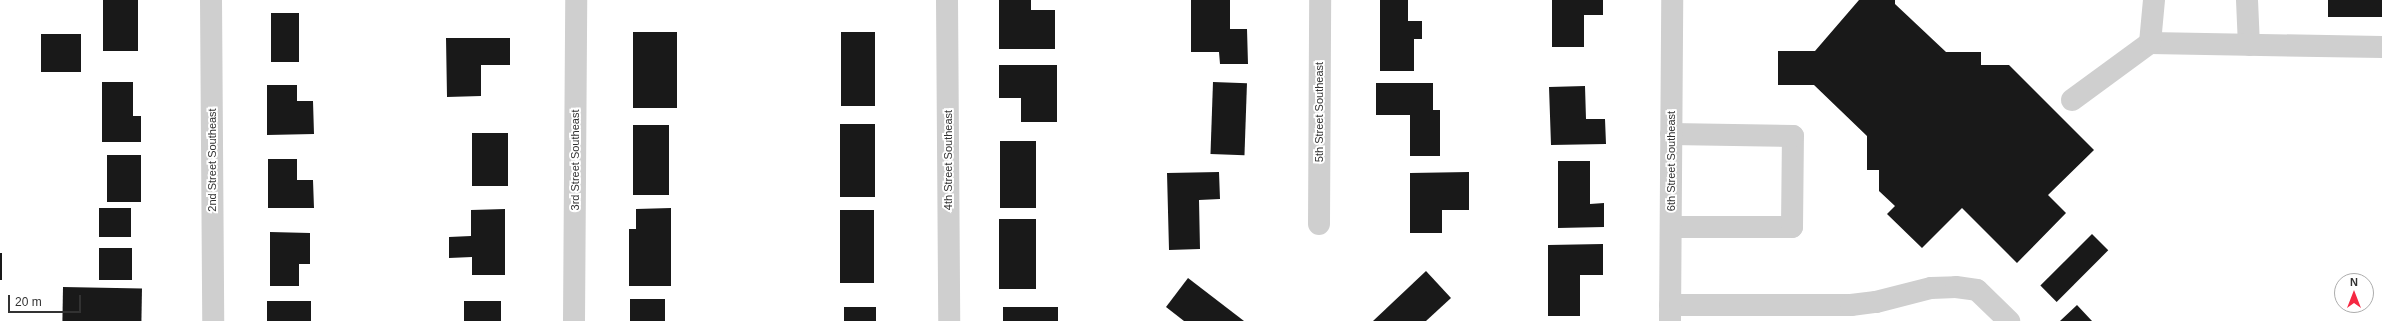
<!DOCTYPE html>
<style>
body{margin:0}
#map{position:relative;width:2382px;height:321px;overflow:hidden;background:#fff;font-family:Arial,sans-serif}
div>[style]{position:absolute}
.building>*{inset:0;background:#191919;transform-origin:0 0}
.minor>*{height:22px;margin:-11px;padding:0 11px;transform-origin:11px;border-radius:11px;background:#cfcfcf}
span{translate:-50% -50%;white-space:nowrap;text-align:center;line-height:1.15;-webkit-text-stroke:4px #fff;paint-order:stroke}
.street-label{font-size:11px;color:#323232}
.north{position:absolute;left:2334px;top:273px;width:40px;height:40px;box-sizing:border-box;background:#fff;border:1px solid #adadad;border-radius:50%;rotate:0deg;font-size:11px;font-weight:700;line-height:16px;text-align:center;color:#323232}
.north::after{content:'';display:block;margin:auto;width:14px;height:18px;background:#f52842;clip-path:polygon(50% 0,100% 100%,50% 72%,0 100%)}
.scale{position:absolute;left:8px;top:295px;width:73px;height:18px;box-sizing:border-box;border:2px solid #323232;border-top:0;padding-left:5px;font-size:12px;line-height:14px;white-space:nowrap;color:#323232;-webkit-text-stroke:3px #fff;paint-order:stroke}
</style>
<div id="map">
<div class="building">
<div style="left:103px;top:0;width:35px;height:51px"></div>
<div style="clip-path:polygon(999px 0,1031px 0,1031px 10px,1055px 10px,1055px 49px,999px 49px)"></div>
<div style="clip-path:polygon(1191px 0,1230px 0,1230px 29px,1247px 29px,1248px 64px,1220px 64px,1219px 52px,1191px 52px)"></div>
<div style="clip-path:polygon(1380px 0,1408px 0,1408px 21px,1422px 21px,1422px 39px,1414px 39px,1414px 71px,1380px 71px)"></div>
<div style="clip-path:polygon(1552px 0,1603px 0,1603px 15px,1584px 15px,1584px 47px,1552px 47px)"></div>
<div style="clip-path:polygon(1859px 0,1895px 0,1895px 4px,1946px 52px,1981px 52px,1981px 65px,2009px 65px,2094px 150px,2048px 195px,2066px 213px,2017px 263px,1962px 208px,1922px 248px,1887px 214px,1895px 206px,1879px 191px,1879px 170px,1867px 170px,1867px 136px,1814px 85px,1778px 85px,1778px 51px,1815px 51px)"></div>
<div style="left:2328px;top:0;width:54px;height:17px"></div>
<div style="left:271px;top:13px;width:28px;height:49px"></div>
<div style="left:633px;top:32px;width:44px;height:76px"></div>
<div style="left:841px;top:32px;width:34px;height:74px"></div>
<div style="left:41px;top:34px;width:40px;height:38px"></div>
<div style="clip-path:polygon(446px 38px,510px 38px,510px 65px,481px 65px,481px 96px,447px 97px)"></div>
<div style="clip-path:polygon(999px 65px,1057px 65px,1057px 122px,1021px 122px,1021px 98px,999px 98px)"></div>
<div style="clip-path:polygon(102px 82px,133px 82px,133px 116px,141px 116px,141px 142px,102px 142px)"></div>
<div style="left:1213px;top:82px;width:34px;height:72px;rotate:2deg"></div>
<div style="clip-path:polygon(1376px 83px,1433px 83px,1433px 110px,1440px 110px,1440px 156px,1410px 156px,1410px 115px,1376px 115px)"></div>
<div style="clip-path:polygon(267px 85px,297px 85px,297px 101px,313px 101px,314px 134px,267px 135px)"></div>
<div style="clip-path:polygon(1585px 86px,1586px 119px,1605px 119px,1606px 144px,1551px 145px,1549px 87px)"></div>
<div style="left:840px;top:124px;width:35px;height:73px"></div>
<div style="left:633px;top:125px;width:36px;height:70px"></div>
<div style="left:472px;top:133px;width:36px;height:53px"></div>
<div style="left:1000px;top:141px;width:36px;height:67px"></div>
<div style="left:107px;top:155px;width:34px;height:47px"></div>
<div style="clip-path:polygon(268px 159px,297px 159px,297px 180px,313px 180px,314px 208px,268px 208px)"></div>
<div style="clip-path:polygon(1558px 161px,1590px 161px,1590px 204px,1604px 203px,1604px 227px,1558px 228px)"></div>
<div style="clip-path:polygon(1219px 172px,1220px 199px,1199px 200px,1200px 249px,1169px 250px,1167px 173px)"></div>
<div style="clip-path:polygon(1469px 172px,1469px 210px,1442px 210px,1442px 233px,1410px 233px,1410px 173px)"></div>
<div style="left:99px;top:208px;width:32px;height:29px"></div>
<div style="clip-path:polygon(671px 208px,671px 286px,629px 286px,629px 229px,636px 229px,636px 209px)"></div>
<div style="clip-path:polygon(505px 209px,505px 275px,472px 275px,472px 257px,449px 258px,449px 237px,471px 236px,471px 210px)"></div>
<div style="left:840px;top:210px;width:34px;height:73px"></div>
<div style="left:999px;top:219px;width:37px;height:70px"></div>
<div style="clip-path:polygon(270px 232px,310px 233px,310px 264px,299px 264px,299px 286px,270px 286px)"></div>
<div style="left:2092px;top:234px;width:23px;height:73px;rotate:45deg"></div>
<div style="clip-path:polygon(1603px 244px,1603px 275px,1580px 275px,1580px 316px,1548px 316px,1548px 245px)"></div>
<div style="left:99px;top:248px;width:33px;height:32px"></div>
<div style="left:0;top:253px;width:2px;height:27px"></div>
<div style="clip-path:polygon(1426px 271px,1451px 298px,1426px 321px,1373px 321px)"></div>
<div style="clip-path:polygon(1188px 278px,1244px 321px,1184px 321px,1166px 307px)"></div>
<div style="left:63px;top:287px;width:79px;height:34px;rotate:1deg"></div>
<div style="left:630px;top:299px;width:35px;height:22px"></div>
<div style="left:267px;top:301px;width:44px;height:20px"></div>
<div style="left:464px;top:301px;width:37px;height:20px"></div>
<div style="clip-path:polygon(2077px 305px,2092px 321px,2060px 321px)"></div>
<div style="left:844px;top:307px;width:32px;height:14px"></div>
<div style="left:1003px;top:307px;width:55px;height:14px"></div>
</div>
<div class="minor">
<div style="left:211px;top:0;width:321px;rotate:89.6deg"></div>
<div style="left:947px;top:0;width:321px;rotate:89.6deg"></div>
<div style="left:2247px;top:0;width:45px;rotate:87.5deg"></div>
<div style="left:2150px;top:43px;width:232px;rotate:1deg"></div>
<div style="left:2072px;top:100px;width:97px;rotate:-36.2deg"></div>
<div style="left:2150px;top:43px;width:43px;rotate:-84.7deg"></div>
<div style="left:1319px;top:224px;width:224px;rotate:-89.7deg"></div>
<div style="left:1671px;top:227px;width:121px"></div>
<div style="left:1792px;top:227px;width:91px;rotate:-89.4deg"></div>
<div style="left:1793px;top:136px;width:122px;rotate:-179.1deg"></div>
<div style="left:1670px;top:305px;width:181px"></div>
<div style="left:1851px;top:305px;width:25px;rotate:-7deg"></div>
<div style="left:1876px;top:302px;width:57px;rotate:-14.3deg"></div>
<div style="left:1931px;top:288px;width:25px;rotate:-2deg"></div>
<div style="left:1956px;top:287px;width:21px;rotate:8deg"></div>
<div style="left:1977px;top:290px;width:45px;rotate:44.1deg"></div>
<div style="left:574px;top:321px;width:321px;rotate:-89.6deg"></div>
<div style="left:1670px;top:321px;width:321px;rotate:-89.6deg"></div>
</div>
<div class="street-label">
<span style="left:1319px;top:112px;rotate:-90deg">5th Street Southeast</span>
<span style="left:212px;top:160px;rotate:-90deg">2nd Street Southeast</span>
<span style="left:575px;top:160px;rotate:-90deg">3rd Street Southeast</span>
<span style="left:948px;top:160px;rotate:-90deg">4th Street Southeast</span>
<span style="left:1671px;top:161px;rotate:-90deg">6th Street Southeast</span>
</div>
<div class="north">N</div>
<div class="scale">20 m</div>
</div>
